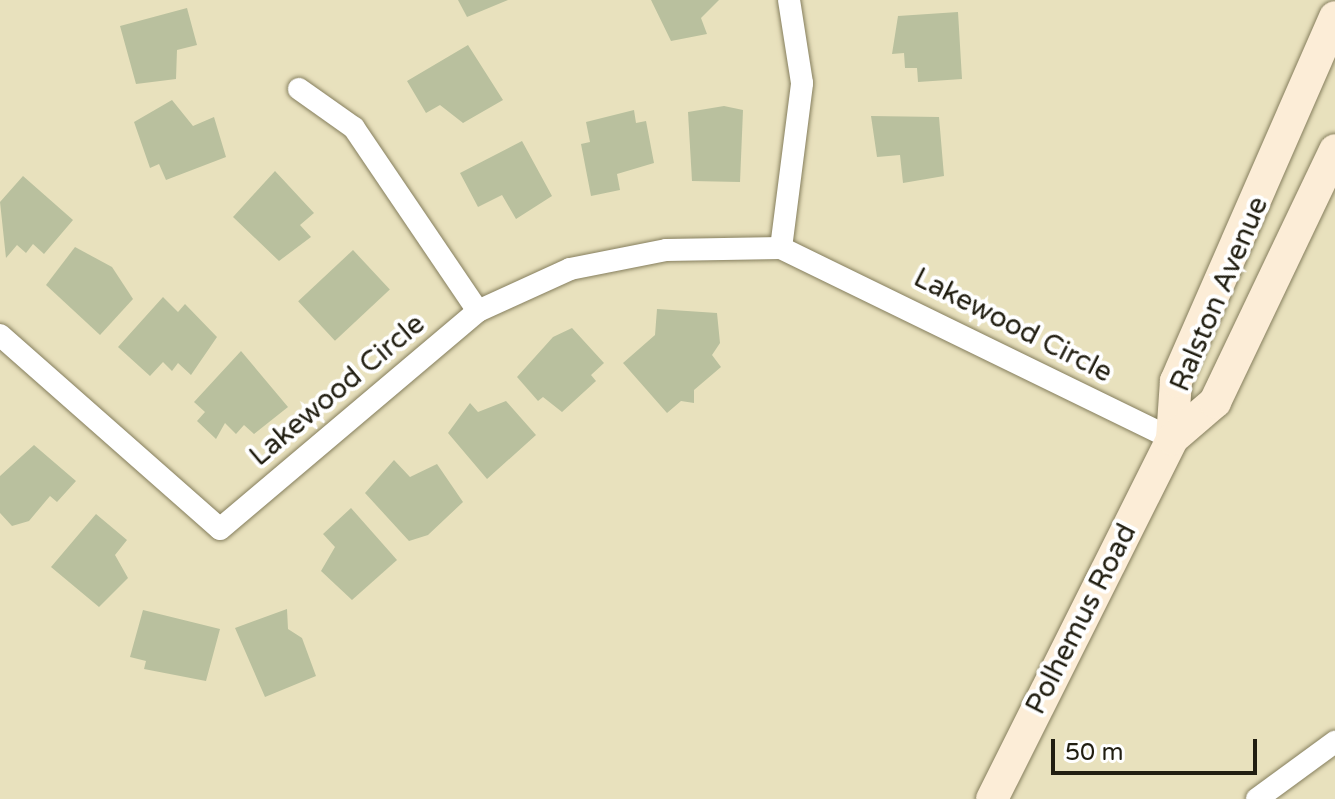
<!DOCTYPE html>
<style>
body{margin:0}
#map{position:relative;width:1335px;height:799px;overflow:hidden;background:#e8e1bd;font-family:"Varela Round",sans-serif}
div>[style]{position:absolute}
.building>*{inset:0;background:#b9c09e;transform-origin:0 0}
.roads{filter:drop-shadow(0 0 2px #857e5d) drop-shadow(0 0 2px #857e5d)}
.minor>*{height:22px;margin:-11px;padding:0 11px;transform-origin:11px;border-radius:11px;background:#fff}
.secondary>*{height:32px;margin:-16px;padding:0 16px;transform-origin:16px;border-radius:16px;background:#fcedd7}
span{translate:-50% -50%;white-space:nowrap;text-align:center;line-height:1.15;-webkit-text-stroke:8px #fff;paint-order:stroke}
.street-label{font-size:28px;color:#211e11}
.scale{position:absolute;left:1051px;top:739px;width:206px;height:36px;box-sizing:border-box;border:4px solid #211e11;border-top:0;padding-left:10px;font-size:24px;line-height:28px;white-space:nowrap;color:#211e11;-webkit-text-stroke:6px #fff;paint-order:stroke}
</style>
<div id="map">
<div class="building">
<div style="clip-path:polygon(458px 0,508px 0,467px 17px)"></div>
<div style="clip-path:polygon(651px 0,719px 0,701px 18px,707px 34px,671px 41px)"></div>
<div style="clip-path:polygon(187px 8px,197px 45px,177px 50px,176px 79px,136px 84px,120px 26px)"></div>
<div style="clip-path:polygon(958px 12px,962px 79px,918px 82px,917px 68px,905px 68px,904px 53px,892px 54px,898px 16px)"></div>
<div style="clip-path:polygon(468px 45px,503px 100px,463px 123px,440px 105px,426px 113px,407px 81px)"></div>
<div style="clip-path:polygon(172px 100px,193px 126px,214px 117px,226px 157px,166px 180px,159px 164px,150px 168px,134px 122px)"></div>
<div style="clip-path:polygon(724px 106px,743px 110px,740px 182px,692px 181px,688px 112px)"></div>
<div style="clip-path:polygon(634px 110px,636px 123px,646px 121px,654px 163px,617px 174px,620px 190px,591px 196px,581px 144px,590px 142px,586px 122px)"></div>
<div style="clip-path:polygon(871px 116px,939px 117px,944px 176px,903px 183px,900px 155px,877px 157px)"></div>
<div style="clip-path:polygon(522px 141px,552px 196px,516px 219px,502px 195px,478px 207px,460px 173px)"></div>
<div style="clip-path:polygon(275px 171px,314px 213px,300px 225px,311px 237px,279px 261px,233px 217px)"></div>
<div style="clip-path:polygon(23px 176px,73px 220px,44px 254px,33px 244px,26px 253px,17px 245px,6px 258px,0 202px)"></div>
<div style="clip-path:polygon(75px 247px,112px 267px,133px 299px,100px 335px,46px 285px)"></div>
<div style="left:353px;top:250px;width:54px;height:75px;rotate:47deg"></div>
<div style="clip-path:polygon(163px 297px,178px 312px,185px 304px,217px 337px,191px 375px,178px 363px,172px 371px,163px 362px,150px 376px,118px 347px)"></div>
<div style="clip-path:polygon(657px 309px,717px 313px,720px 343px,712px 355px,721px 367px,694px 390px,694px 403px,681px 401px,667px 413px,623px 363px,655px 335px)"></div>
<div style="clip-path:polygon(572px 328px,604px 363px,591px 375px,596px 381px,562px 412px,543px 397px,538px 401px,517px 377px,553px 337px)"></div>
<div style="clip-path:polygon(241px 351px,288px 407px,254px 434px,244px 425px,236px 434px,225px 423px,216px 439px,197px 421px,205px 412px,194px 402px)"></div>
<div style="clip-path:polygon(506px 401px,536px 435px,487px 479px,448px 433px,470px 403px,478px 412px)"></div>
<div style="clip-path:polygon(34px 445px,76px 481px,57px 502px,50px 496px,29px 521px,12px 526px,0 513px,0 476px)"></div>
<div style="clip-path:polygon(394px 460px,410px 477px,437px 464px,463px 502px,428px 535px,409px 541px,365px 493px)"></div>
<div style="clip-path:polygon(351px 508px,397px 560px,352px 600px,321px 571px,335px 547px,323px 534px)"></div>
<div style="clip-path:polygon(96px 514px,127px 540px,115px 555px,128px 578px,99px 607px,51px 567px)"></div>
<div style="clip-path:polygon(287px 609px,288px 629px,302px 638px,316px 676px,265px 697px,235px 628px)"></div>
<div style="clip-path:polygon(143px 610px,220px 629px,206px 681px,144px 669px,146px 661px,130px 657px)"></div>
</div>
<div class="roads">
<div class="minor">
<div style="left:299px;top:89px;width:67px;rotate:35.3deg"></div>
<div style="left:354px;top:128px;width:221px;rotate:55.9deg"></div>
<div style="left:781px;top:248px;width:166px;rotate:-82.7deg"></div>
<div style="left:802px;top:83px;width:84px;rotate:-98.9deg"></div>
<div style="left:0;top:335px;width:293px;rotate:41.4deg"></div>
<div style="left:220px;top:529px;width:338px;rotate:-40.2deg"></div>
<div style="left:478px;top:311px;width:101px;rotate:-24.5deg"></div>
<div style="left:570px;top:269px;width:98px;rotate:-11.2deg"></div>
<div style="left:666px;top:250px;width:115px;rotate:-1deg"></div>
<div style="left:781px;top:248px;width:435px;rotate:26deg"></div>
<div style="left:1257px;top:799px;width:97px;rotate:-36.2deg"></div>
</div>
<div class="secondary">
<div style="left:1172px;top:439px;width:58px;rotate:-86.1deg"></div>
<div style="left:1176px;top:381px;width:397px;rotate:-66.4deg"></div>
<div style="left:992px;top:799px;width:402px;rotate:-63.4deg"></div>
<div style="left:1172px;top:439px;width:57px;rotate:-40.7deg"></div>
<div style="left:1215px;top:402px;width:279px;rotate:-64.5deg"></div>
</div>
</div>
<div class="street-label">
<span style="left:1219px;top:294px;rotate:-67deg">Ralston Avenue</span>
<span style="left:1013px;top:325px;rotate:27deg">Lakewood Circle</span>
<span style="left:337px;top:390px;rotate:-40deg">Lakewood Circle</span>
<span style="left:1081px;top:619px;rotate:-63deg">Polhemus Road</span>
</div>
<div class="scale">50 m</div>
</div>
